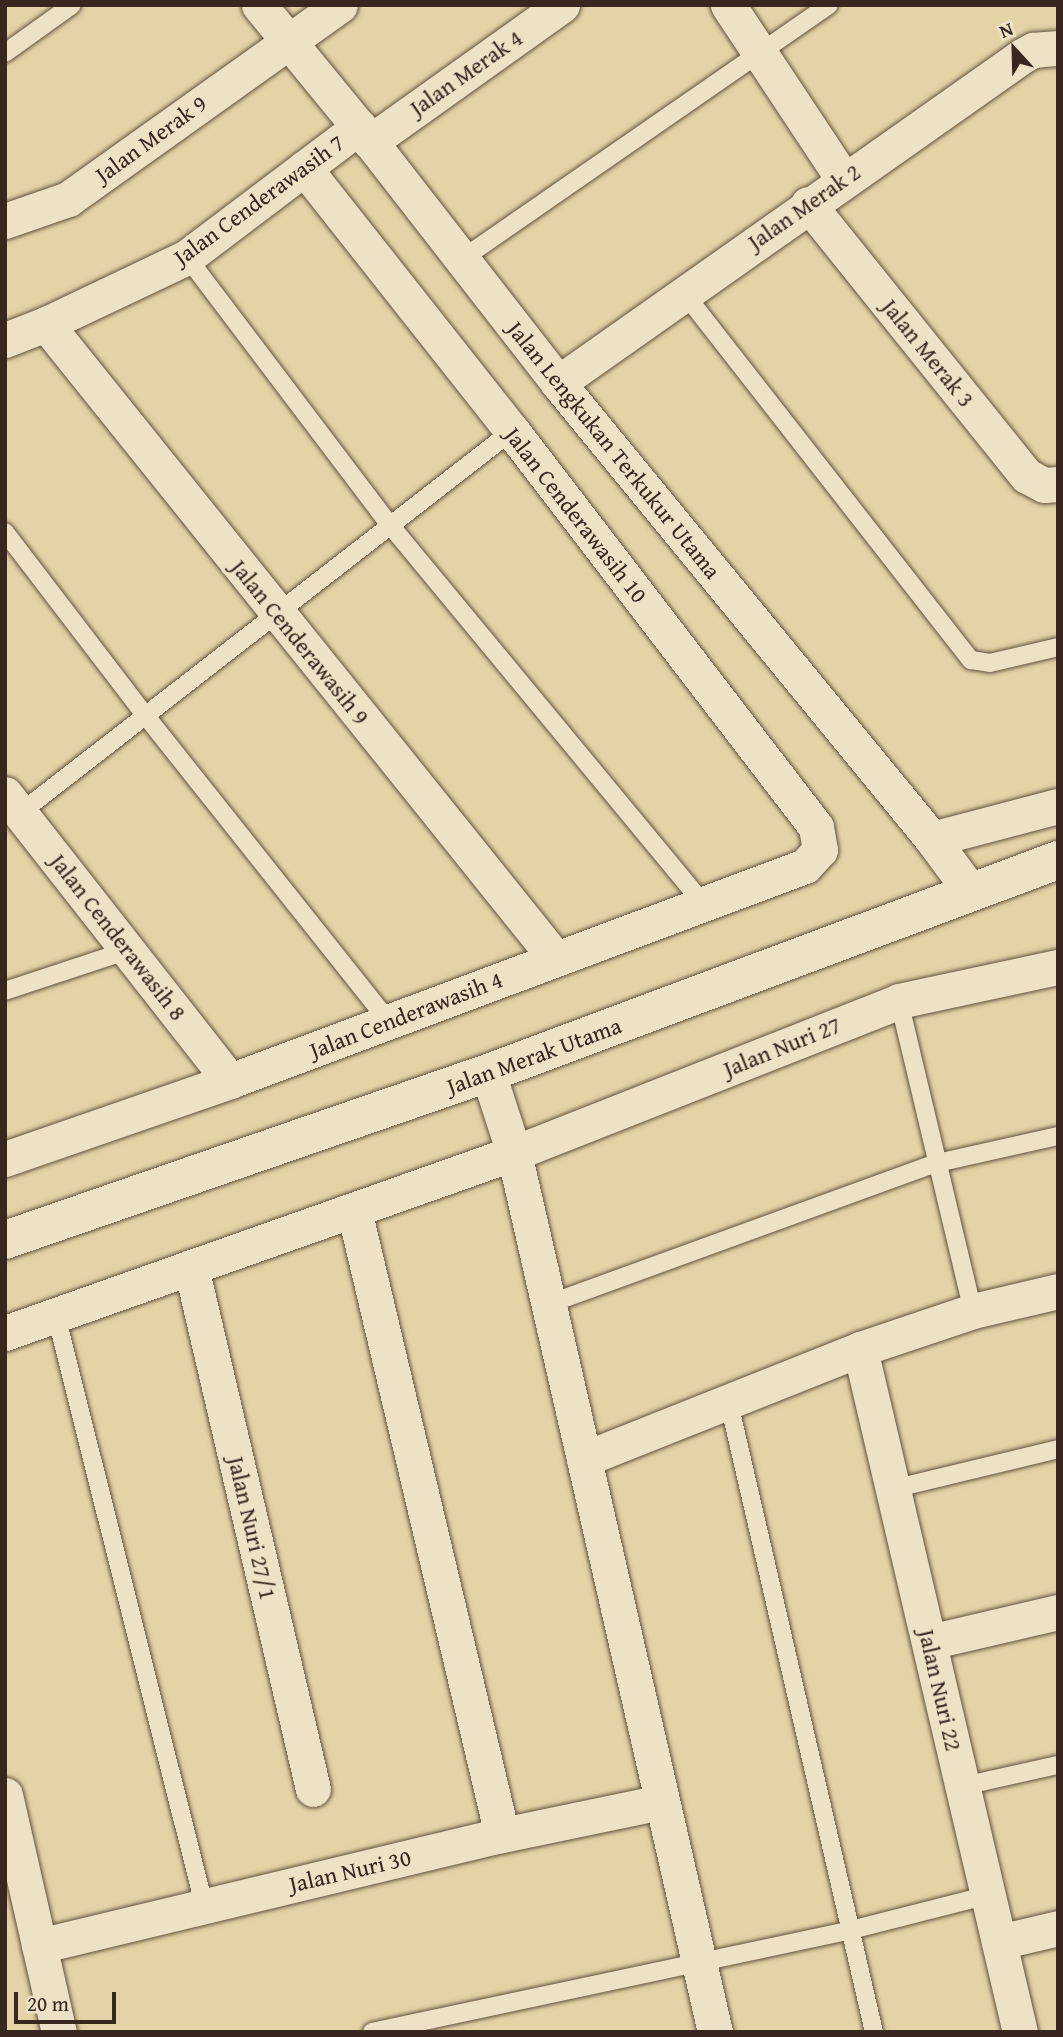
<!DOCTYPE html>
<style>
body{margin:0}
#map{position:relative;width:1063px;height:2037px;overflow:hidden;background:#e4d3a6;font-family:"Gentium Book Plus",serif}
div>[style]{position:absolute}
.roads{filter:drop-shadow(0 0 2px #625240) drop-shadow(0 0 2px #625240)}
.lane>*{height:18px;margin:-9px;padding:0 9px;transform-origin:9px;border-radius:9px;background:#ede2c5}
.street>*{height:35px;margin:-17.5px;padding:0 17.5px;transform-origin:17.5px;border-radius:17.5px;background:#ede2c5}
.secondary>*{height:38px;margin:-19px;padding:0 19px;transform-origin:19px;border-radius:19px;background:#ede2c5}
span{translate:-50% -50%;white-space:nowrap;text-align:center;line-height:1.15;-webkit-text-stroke:7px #ede2c5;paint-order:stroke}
.street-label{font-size:23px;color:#37271e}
.frame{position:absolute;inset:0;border:7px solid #37271e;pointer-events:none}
.north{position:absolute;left:979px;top:14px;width:70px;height:70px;-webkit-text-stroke:5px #ede2c5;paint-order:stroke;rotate:338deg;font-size:19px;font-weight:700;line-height:28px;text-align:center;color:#37271e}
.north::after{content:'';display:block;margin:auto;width:24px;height:32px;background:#37271e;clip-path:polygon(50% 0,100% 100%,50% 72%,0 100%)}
.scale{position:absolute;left:14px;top:1992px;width:102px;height:32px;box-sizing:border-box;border:4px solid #37271e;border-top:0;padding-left:9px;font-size:21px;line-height:24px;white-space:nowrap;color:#37271e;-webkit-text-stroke:5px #ede2c5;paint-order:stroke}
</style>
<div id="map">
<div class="roads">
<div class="lane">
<div style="left:5px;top:53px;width:82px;rotate:-35.6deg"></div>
<div style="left:187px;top:257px;width:336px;rotate:52.9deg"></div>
<div style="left:390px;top:525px;width:492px;rotate:50.4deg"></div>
<div style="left:462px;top:259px;width:446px;rotate:-34.7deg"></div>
<div style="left:684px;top:293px;width:466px;rotate:52deg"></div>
<div style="left:971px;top:660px;width:19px;rotate:9deg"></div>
<div style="left:990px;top:663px;width:70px;rotate:-13.2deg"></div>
<div style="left:5px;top:532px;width:230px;rotate:52.6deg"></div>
<div style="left:145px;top:715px;width:392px;rotate:51.5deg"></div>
<div style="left:20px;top:813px;width:623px;rotate:-37.83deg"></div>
<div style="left:5px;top:991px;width:131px;rotate:-18.3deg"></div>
<div style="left:899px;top:1001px;width:319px;rotate:76.6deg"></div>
<div style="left:549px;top:1304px;width:413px;rotate:-20deg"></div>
<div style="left:937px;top:1163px;width:124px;rotate:-12.6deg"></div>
<div style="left:56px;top:1315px;width:608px;rotate:75.92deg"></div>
<div style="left:729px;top:1403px;width:645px;rotate:77.02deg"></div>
<div style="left:893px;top:1489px;width:170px;rotate:-13.6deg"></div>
<div style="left:963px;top:1786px;width:97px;rotate:-12.5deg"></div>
<div style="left:372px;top:2032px;width:490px;rotate:-12deg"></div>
<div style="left:851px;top:1930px;width:141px;rotate:-14.3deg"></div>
</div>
<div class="street">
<div style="left:259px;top:5px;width:158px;rotate:50.7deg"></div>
<div style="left:359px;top:127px;width:324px;rotate:52.1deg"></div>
<div style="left:558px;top:383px;width:590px;rotate:50.64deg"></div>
<div style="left:932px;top:839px;width:67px;rotate:53.5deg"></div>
<div style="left:728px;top:5px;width:209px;rotate:56.5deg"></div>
<div style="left:370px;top:142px;width:236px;rotate:-35.5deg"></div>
<div style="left:808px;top:204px;width:349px;rotate:51.2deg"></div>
<div style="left:1027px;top:476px;width:19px;rotate:28deg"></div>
<div style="left:1044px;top:485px;width:14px;rotate:-4deg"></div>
<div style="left:5px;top:221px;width:67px;rotate:-19.2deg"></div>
<div style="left:68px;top:199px;width:334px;rotate:-35.5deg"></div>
<div style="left:46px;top:324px;width:814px;rotate:51.23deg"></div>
<div style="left:5px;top:340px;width:44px;rotate:-21.3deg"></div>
<div style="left:46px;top:324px;width:156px;rotate:-25.4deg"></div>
<div style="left:187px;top:257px;width:216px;rotate:-37.1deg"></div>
<div style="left:558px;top:383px;width:568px;rotate:-35.17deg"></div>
<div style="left:1022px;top:56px;width:13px;rotate:-29deg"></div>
<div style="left:1033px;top:50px;width:25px;rotate:-5deg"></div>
<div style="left:5px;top:794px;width:365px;rotate:51.9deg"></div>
<div style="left:932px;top:839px;width:130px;rotate:-14.7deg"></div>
<div style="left:488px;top:1073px;width:84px;rotate:72deg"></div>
<div style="left:514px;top:1153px;width:902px;rotate:77.12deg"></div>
<div style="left:5px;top:1159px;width:238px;rotate:-19.1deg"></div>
<div style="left:230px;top:1081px;width:614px;rotate:-20.5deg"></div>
<div style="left:805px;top:866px;width:22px;rotate:-47deg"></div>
<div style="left:820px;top:850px;width:23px;rotate:-100deg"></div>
<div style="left:816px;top:827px;width:499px;rotate:-127.5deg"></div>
<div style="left:512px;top:431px;width:335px;rotate:-128.3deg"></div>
<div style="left:354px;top:1210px;width:642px;rotate:76.68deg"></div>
<div style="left:191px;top:1267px;width:536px;rotate:76.85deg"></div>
<div style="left:5px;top:1333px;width:540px;rotate:-19.48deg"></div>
<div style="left:514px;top:1153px;width:414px;rotate:-21.5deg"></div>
<div style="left:899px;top:1001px;width:163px;rotate:-12.1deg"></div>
<div style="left:860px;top:1349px;width:701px;rotate:76.82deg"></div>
<div style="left:584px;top:1459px;width:297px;rotate:-21.7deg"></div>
<div style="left:860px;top:1349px;width:119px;rotate:-18.6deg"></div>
<div style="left:973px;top:1311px;width:87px;rotate:-13.2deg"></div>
<div style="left:929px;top:1642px;width:132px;rotate:-13.1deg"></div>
<div style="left:5px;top:1795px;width:243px;rotate:77.2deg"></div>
<div style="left:999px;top:1942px;width:61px;rotate:-13.3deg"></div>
<div style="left:39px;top:1946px;width:476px;rotate:-13.5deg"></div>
<div style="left:502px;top:1835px;width:163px;rotate:-11.7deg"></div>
</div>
<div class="secondary">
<div style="left:5px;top:1240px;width:511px;rotate:-19.07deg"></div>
<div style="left:488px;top:1073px;width:608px;rotate:-20.49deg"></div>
</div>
</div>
<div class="street-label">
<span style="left:466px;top:73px;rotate:-35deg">Jalan Merak 4</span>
<span style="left:151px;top:139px;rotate:-36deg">Jalan Merak 9</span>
<span style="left:259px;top:200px;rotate:-36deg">Jalan Cenderawasih 7</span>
<span style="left:804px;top:207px;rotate:-35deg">Jalan Merak 2</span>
<span style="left:928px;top:353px;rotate:51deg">Jalan Merak 3</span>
<span style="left:614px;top:450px;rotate:51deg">Jalan Lengkukan Terkukur Utama</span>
<span style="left:576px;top:515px;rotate:52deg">Jalan Cenderawasih 10</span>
<span style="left:300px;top:642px;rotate:51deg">Jalan Cenderawasih 9</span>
<span style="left:118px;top:937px;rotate:52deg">Jalan Cenderawasih 8</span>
<span style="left:406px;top:1015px;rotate:-21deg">Jalan Cenderawasih 4</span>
<span style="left:782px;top:1047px;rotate:-22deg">Jalan Nuri 27</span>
<span style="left:534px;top:1056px;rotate:-20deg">Jalan Merak Utama</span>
<span style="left:252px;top:1528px;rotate:77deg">Jalan Nuri 27/1</span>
<span style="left:940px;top:1690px;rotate:77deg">Jalan Nuri 22</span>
<span style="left:350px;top:1871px;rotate:-13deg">Jalan Nuri 30</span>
</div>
<div class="frame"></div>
<div class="north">N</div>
<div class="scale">20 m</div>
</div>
